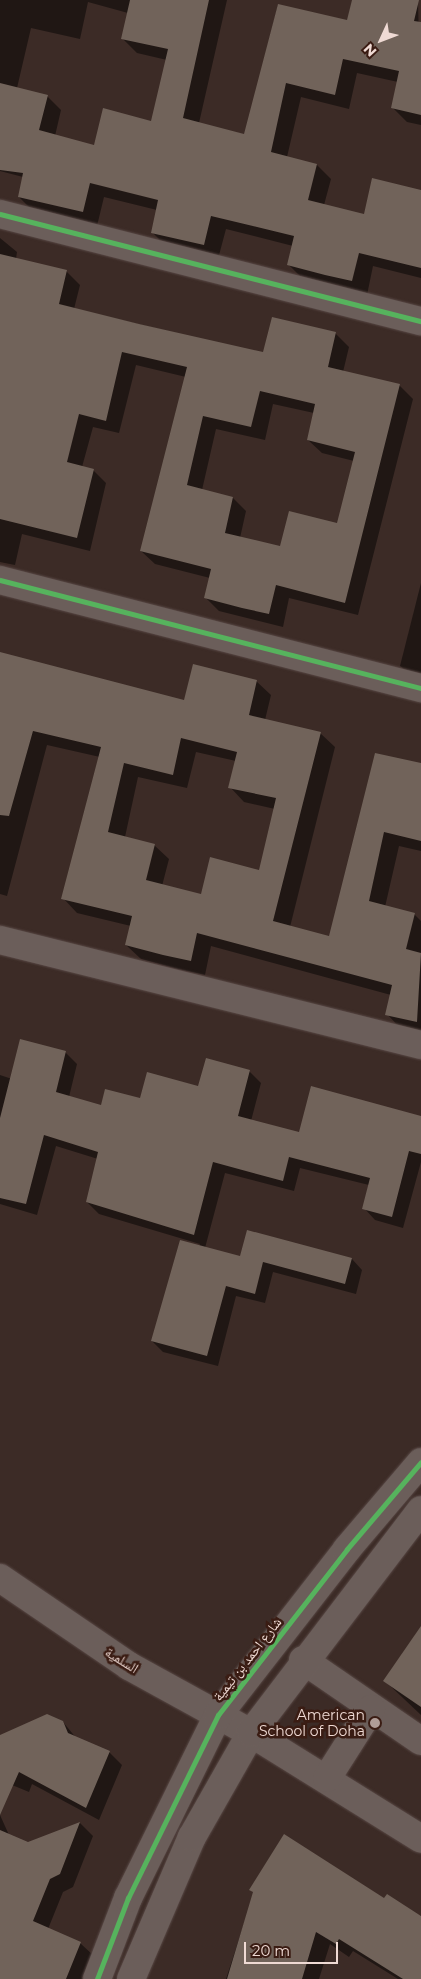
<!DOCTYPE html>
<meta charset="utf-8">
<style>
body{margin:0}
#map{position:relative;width:421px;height:1979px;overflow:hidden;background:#3c2b26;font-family:Montserrat,"Noto Naskh Arabic",sans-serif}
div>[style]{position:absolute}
.shadow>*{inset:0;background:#0007}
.building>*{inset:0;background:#71635a}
.roads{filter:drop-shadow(0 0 1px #574744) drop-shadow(0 0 1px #574744)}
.minor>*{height:28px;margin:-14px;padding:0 14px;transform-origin:14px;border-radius:14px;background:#6b5e5a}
.cycleway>*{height:5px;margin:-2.5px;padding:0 2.5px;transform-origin:2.5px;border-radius:2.5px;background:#56b35d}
.dots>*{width:14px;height:14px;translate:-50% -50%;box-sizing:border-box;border:2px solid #3a1c13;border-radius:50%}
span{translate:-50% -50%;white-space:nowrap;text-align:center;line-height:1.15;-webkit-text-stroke:5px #3a1c13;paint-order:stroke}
.street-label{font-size:14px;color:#efdad4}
.poi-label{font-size:14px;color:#efdad4}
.right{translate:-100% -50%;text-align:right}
.north{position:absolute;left:356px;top:15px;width:50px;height:50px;-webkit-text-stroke:4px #3a1c13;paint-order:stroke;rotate:227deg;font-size:14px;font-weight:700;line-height:20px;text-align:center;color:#efdad4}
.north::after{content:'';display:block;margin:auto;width:18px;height:22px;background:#efdad4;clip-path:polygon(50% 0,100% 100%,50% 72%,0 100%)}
.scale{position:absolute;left:244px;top:1942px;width:94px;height:22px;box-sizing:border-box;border:2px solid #efdad4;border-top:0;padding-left:6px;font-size:15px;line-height:18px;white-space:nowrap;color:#efdad4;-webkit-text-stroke:4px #3a1c13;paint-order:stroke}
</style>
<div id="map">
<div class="shadow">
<div style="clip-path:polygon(evenodd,0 0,227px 0,199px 123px,245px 135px,278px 5px,348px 21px,353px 0,418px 0,421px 125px,407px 122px,392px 107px,398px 82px,357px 73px,349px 109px,301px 97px,287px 157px,317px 165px,331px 179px,324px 205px,365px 216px,421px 191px,421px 278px,373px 266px,367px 295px,303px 279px,289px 265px,293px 246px,226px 229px,218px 259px,167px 247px,153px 233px,157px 210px,104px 197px,97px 226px,33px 211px,19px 197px,23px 177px,0 171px,0 0,88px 2px,128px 13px,122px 38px,137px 53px,167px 60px,152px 122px,95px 147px,55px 136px,61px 110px,47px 96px,17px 88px,31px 28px,80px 39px,88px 2px)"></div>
<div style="clip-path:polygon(evenodd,0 238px,17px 252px,16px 259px,66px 271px,80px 285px,74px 309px,264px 354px,335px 333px,349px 347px,343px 372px,399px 385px,413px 399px,358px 615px,289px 598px,283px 627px,219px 611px,205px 597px,210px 578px,155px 564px,141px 551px,186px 377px,136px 365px,119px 433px,93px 427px,82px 467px,93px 470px,106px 483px,90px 551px,22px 534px,15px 565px,0 562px,0 238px,273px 404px,314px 413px,308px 440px,322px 453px,354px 461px,338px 524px,281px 548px,240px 538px,246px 511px,233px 498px,202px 490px,216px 429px,265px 440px,273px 404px)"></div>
<div style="clip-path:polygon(421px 583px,421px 682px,400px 666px)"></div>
<div style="clip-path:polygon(evenodd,0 654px,185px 701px,256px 681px,271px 695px,265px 720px,320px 733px,335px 747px,290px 927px,330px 938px,376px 754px,421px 765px,421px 851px,399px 846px,385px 907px,414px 914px,421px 921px,421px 1034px,401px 1029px,387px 1014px,391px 995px,211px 946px,205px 975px,178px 969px,141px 959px,126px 945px,131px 926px,77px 913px,63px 898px,100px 757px,47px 745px,7px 896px,0 894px,0 654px,196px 752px,236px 761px,230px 787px,244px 802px,275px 809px,260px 871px,202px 896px,162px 886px,169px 859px,154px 845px,125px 837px,138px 777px,187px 788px,196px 752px)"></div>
<div style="clip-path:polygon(65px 1052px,77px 1064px,69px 1097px,102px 1106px,199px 1088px,249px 1071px,261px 1083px,251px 1121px,300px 1134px,421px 1117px,421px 1162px,403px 1228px,375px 1220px,364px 1208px,369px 1185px,300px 1168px,294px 1191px,225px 1173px,205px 1248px,241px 1258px,352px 1259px,362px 1270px,356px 1294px,273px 1272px,265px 1303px,236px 1296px,218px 1366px,163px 1352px,152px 1341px,200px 1244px,99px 1214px,87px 1202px,98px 1159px,56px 1146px,37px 1215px,0 1204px,0 1075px,12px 1079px)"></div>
<div style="clip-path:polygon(421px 1629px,421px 1715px,385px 1681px)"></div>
<div style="clip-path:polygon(63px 1722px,77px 1739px,109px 1752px,122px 1765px,99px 1820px,32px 1784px,29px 1792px,0 1780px,0 1736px)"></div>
<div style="clip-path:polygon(0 1815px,9px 1835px,28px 1843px,80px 1823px,93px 1836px,73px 1887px,63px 1892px,48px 1929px,80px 1943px,94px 1956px,84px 1979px,0 1979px)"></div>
<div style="clip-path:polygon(254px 1893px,385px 1900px,421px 1916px,421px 1979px,398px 1979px,353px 1951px,349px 1957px,330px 1944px,319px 1979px,226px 1979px)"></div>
</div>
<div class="building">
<div style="clip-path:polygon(130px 0,209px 0,183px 118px,244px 134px,278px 4px,347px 20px,352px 0,419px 0,414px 21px,421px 22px,421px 115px,391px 108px,399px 71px,343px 59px,335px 95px,286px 83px,271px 152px,317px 164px,308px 200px,364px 214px,372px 178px,421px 190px,421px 268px,359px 253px,352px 281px,325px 275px,287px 265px,294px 236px,211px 216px,204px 245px,151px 233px,158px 200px,90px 183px,83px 212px,18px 197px,23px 173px,0 170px,0 83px,48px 95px,39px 130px,94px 145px,103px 108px,151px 121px,168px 49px,121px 39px)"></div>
<div style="clip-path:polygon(evenodd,0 254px,67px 270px,59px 304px,139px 324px,263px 352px,272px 317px,336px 332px,328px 367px,400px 384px,345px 603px,276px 585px,269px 614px,242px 608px,204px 598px,211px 569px,140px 551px,187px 367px,122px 352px,106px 421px,79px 414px,67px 462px,94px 469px,77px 538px,0 519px,0 254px,260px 391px,315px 404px,307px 440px,355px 452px,337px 523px,289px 511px,280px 546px,225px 533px,233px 497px,187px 485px,203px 416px,251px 427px,260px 391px)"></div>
<div style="clip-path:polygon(evenodd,0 652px,184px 700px,193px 664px,257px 680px,249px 715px,321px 732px,273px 921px,329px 936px,375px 753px,421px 763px,421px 841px,384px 832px,369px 901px,415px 913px,406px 949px,421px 953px,417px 1022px,385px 1015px,392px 985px,197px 933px,191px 961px,163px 955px,125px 945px,132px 916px,61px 899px,101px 747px,33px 731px,9px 816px,0 815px,0 652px,181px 738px,237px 752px,228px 788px,276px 798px,259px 870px,210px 857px,201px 894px,146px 880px,155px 844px,108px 832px,124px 763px,173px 775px,181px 738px)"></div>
<div style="clip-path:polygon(20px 1039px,66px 1051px,56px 1092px,101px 1105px,105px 1089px,140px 1098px,147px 1072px,198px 1086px,206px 1058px,250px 1070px,238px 1116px,299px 1132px,311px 1086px,421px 1116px,421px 1154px,409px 1151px,392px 1217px,362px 1209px,370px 1178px,289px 1157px,283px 1181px,213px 1162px,194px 1235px,86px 1202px,98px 1152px,44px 1135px,26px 1204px,0 1198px,0 1118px)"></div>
<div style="clip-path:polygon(247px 1230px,352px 1258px,345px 1284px,263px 1262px,255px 1294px,226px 1286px,207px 1356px,151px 1341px,180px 1240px,240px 1256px)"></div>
<div style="clip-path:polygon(421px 1626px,421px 1707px,383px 1681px)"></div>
<div style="clip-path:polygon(47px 1714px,63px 1721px,68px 1733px,110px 1751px,86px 1808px,19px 1772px,0 1815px,0 1735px)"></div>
<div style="clip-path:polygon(80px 1822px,60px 1874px,50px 1879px,33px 1921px,81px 1942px,66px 1979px,0 1979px,0 1830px,28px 1842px)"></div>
<div style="clip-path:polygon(284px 1834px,384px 1898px,387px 1894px,421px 1916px,421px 1979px,403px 1979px,339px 1939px,336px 1944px,316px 1932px,302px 1979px,227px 1979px,253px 1892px,249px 1890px)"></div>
</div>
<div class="roads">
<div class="minor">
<div style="left:0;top:214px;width:434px;rotate:14.3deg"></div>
<div style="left:0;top:580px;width:435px;rotate:14.4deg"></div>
<div style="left:0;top:940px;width:434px;rotate:14deg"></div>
<div style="left:0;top:1578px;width:156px;rotate:34.3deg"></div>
<div style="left:129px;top:1666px;width:139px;rotate:28.8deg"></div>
<div style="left:251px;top:1733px;width:200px;rotate:31.9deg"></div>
<div style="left:303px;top:1660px;width:143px;rotate:34.5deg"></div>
<div style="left:327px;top:1778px;width:82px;rotate:-57.5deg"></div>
<div style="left:97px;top:1979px;width:87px;rotate:-69.1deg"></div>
<div style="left:128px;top:1898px;width:204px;rotate:-63.8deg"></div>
<div style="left:218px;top:1715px;width:210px;rotate:-52.1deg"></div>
<div style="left:347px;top:1549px;width:114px;rotate:-49.6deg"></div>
<div style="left:131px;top:1979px;width:155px;rotate:-66.8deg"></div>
<div style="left:192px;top:1837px;width:120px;rotate:-60.4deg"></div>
<div style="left:251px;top:1733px;width:280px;rotate:-52.7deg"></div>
</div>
</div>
<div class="cycleway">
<div style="left:0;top:214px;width:434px;rotate:14.3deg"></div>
<div style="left:0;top:580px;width:435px;rotate:14.4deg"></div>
<div style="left:97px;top:1979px;width:87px;rotate:-69.1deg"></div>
<div style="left:128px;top:1898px;width:204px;rotate:-63.8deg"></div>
<div style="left:218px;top:1715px;width:210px;rotate:-52.1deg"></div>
<div style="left:347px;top:1549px;width:114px;rotate:-49.6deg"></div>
</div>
<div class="dots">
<div style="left:375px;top:1723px;background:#b09d97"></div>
</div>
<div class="street-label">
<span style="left:247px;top:1659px;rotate:-52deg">شارع احمد بن تيمية</span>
<span style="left:122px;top:1660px;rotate:32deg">السلمية</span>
</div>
<div class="poi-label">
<span class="right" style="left:365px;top:1723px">American<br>School of Doha</span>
</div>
<div class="north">N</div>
<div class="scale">20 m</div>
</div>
